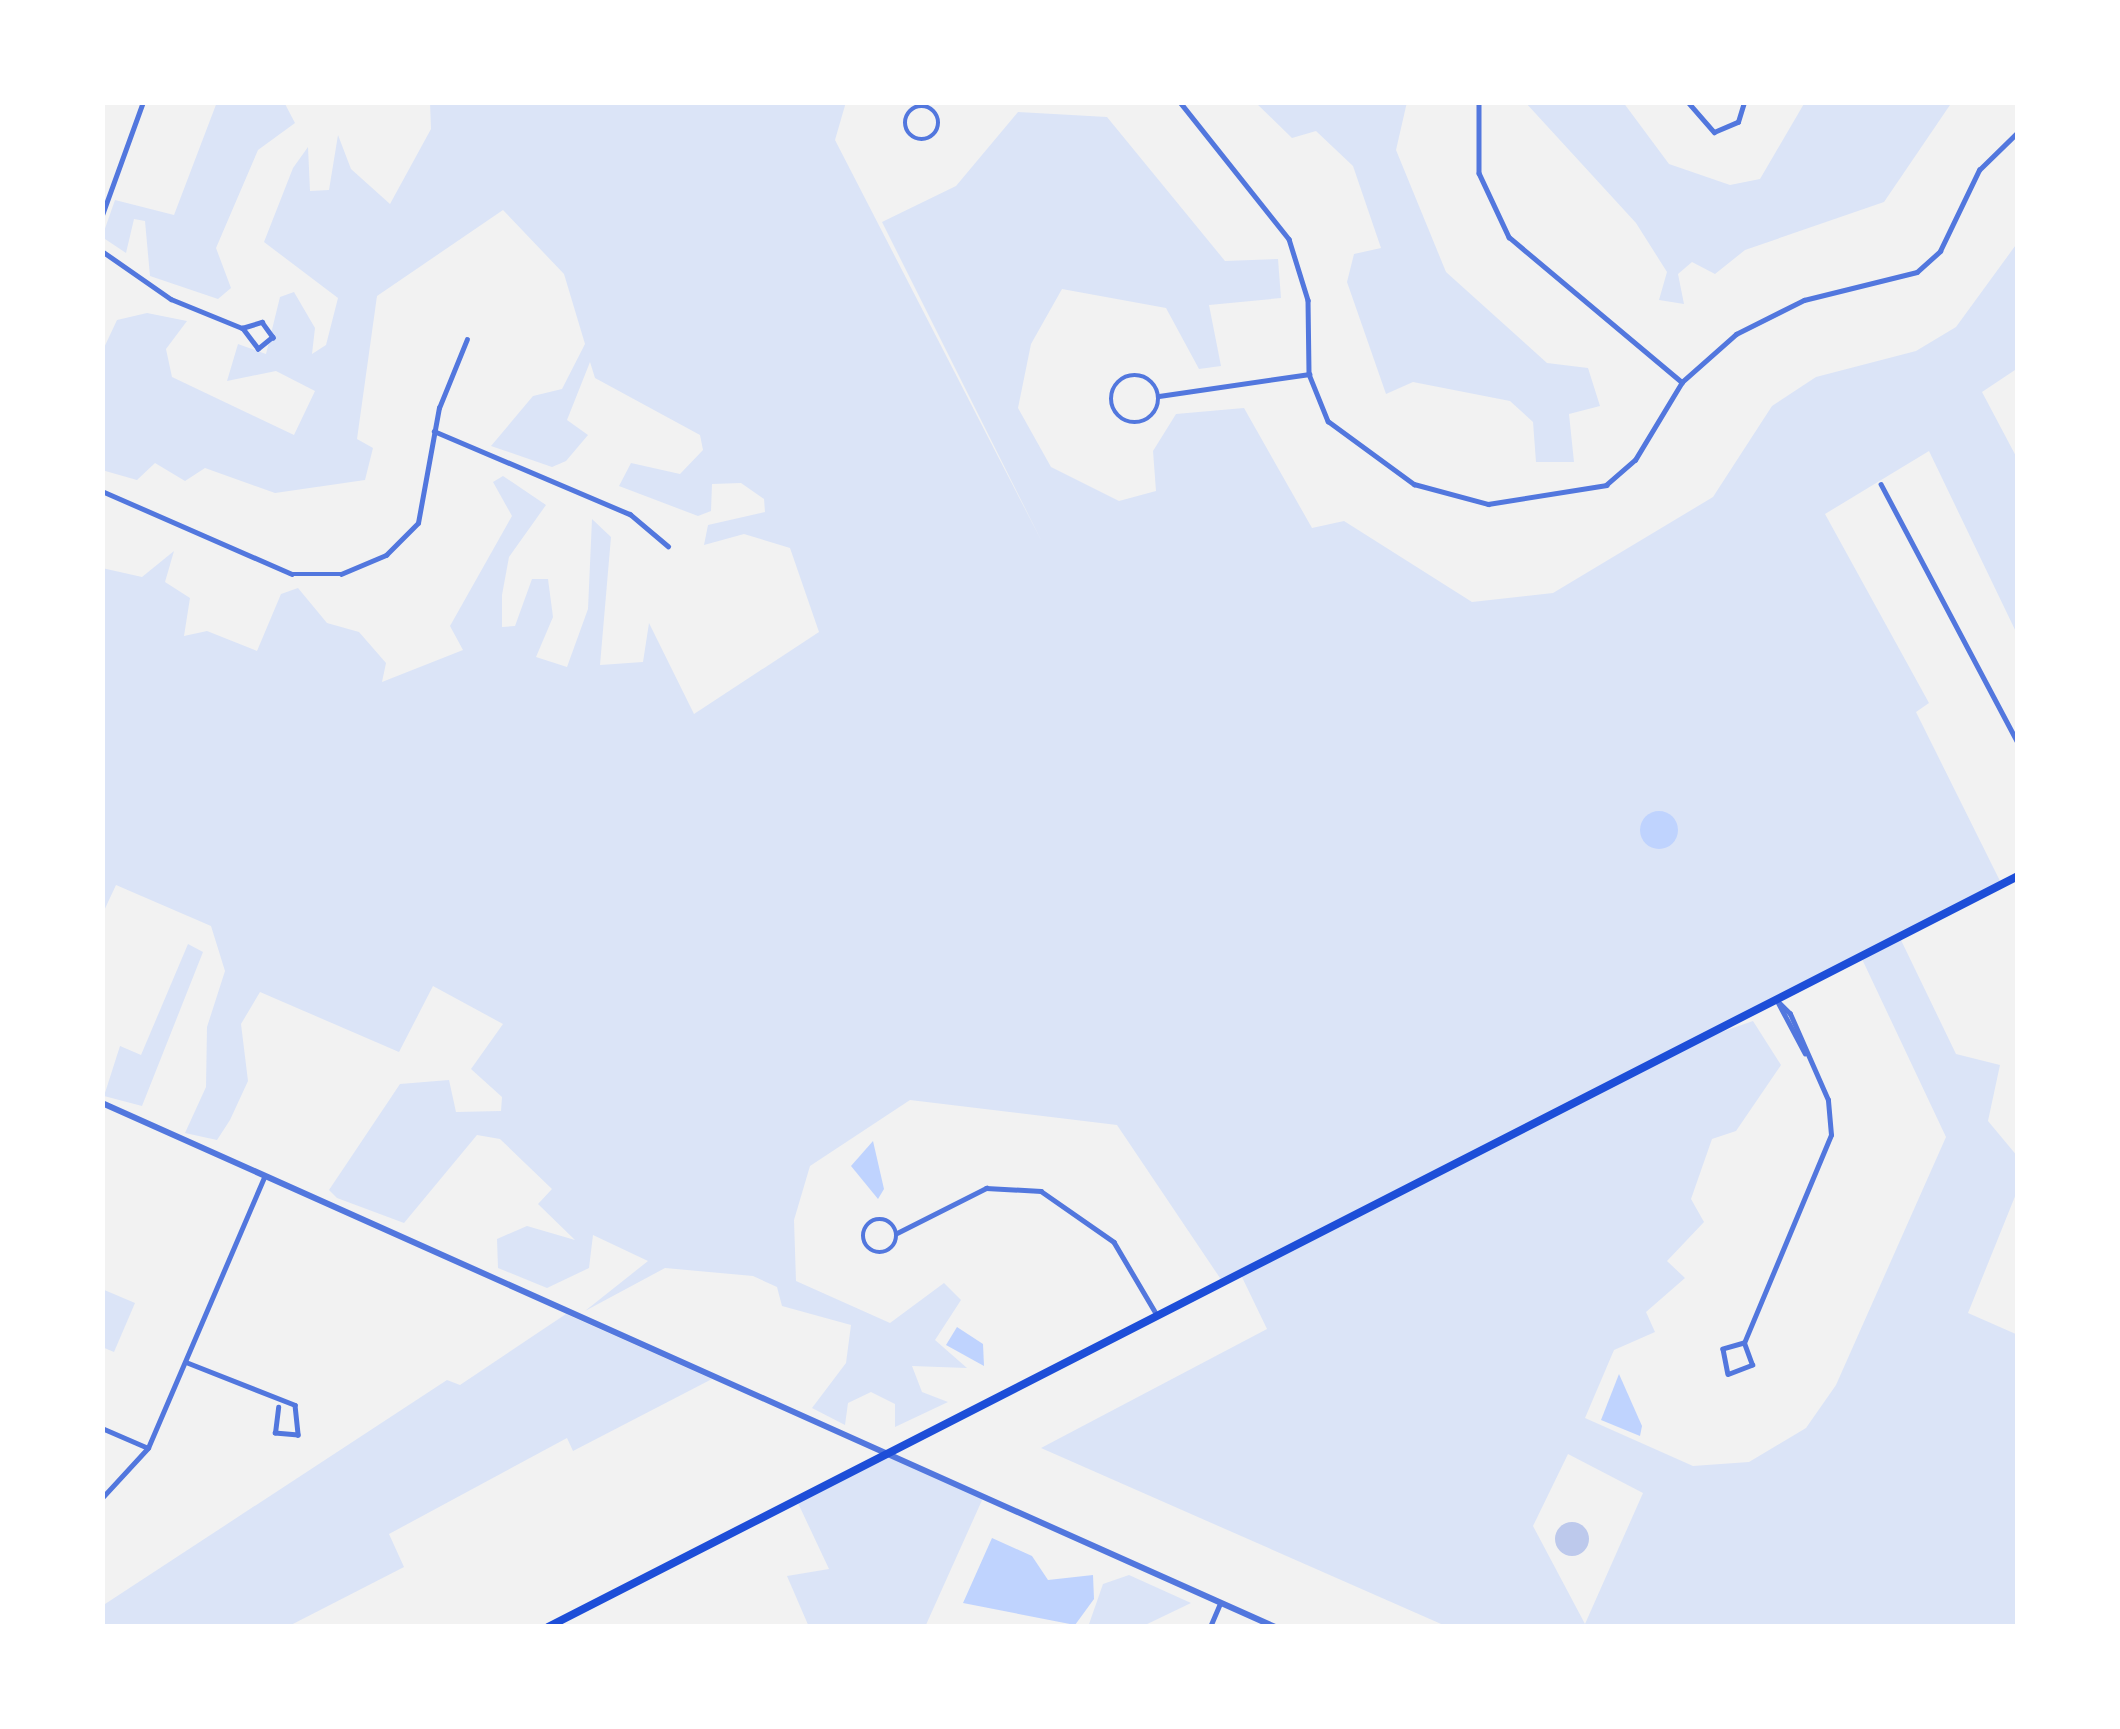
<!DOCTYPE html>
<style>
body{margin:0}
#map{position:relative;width:2120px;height:1729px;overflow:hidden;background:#f2f2f2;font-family:"PT Sans",sans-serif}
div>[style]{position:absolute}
.green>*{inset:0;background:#dbe4f7}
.water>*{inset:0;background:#bfd3fe}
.round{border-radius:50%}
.building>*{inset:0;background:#bdc9ec}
.minor>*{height:4.5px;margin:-2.25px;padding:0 2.25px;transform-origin:2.25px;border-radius:2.25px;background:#5277de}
.minor>.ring{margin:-2.25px;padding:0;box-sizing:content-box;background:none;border:4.5px solid #5277de;border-radius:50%}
.tertiary>*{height:6px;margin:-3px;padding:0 3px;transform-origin:3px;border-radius:3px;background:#5277de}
.primary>*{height:8px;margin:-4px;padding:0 4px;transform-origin:4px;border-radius:4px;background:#1d4ed8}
span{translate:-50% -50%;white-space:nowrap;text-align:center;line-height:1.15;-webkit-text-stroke:12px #fff;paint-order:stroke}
.frame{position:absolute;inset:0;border:105px solid #fff;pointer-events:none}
</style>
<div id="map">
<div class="green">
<div style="clip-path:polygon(217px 102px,284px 102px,295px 123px,258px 150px,216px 248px,231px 288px,218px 299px,150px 276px,145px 221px,134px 219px,126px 253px,102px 237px,115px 200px,174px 215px)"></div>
<div style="clip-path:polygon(evenodd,430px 102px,846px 102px,835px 140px,1041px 540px,882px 222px,956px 186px,1018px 112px,1107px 117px,1225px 261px,1278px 259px,1281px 298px,1209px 305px,1221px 366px,1199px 369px,1166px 308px,1062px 289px,1031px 344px,1018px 408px,1051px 467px,1119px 501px,1156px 491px,1153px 451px,1176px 414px,1244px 408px,1312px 528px,1344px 521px,1472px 602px,1553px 593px,1713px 497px,1772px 406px,1816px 377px,1916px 351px,1956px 327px,2018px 242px,2018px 368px,1982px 392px,2018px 460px,2018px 636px,1929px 451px,1825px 514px,1929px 703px,1916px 712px,2002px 885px,1900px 938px,1956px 1054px,2000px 1065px,1988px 1121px,2018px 1157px,2018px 1189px,1968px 1313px,2018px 1335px,2018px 1627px,1448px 1627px,1041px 1448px,1267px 1329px,1240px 1273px,1222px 1281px,1117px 1125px,910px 1100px,810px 1166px,794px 1220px,796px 1281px,890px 1323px,944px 1283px,961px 1300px,935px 1340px,967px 1368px,912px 1366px,922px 1392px,948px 1402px,895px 1427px,895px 1404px,871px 1392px,848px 1403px,845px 1425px,812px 1408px,846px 1363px,851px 1325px,782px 1306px,777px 1287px,753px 1276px,665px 1268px,585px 1311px,648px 1261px,593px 1235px,589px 1268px,547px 1288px,498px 1268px,497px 1239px,527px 1226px,575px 1240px,538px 1204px,552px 1189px,500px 1139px,477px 1135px,404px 1223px,337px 1198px,329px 1190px,400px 1084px,449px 1080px,456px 1112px,501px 1111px,502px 1097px,471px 1069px,503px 1024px,433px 986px,399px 1052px,260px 992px,241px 1024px,248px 1081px,230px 1120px,217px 1140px,185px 1133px,206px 1087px,207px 1027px,225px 971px,211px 926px,116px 885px,102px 915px,102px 568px,142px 577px,174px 551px,165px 582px,190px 598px,184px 636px,207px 631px,257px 651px,281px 594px,298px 588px,327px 623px,359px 632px,386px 663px,382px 682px,463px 650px,450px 626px,512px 516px,493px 482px,503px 476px,546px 505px,509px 557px,502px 595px,502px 627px,515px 626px,532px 579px,548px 579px,553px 617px,536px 657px,567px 667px,588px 609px,592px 519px,611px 537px,600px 665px,643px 662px,649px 623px,694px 714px,819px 632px,790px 548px,744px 534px,704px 545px,708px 525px,765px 512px,764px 499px,741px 483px,712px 484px,711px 511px,698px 516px,619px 486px,631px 463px,680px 474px,703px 450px,700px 435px,595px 378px,590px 362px,567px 420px,588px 435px,566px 461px,552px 467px,491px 446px,533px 396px,562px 389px,585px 344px,564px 274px,503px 210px,377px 296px,357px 439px,373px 448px,365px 480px,275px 493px,205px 468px,185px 481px,155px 463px,137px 480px,102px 470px,102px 352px,117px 320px,147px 313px,187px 321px,166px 349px,172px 377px,294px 435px,315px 391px,276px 371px,227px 381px,238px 344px,266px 354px,280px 297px,294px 292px,315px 328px,312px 354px,326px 345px,338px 298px,264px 242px,293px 168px,308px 147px,310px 191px,329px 190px,338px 135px,351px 169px,390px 204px,431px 129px,430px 102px,1862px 959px,1946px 1137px,1836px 1385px,1806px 1428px,1749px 1462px,1693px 1466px,1585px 1418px,1614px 1350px,1655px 1332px,1646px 1312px,1685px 1278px,1667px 1261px,1704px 1222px,1691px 1199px,1712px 1139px,1736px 1131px,1781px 1065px,1753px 1021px,1710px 1036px,1862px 959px,430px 102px,1568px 1454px,1643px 1493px,1585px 1624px,1533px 1526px,1568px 1454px)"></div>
<div style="clip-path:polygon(1255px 102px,1407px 102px,1396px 150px,1446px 272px,1547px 363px,1588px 368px,1600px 406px,1569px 414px,1574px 462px,1536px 462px,1533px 422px,1510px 401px,1413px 382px,1386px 394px,1347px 282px,1354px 254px,1381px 248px,1353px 166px,1316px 131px,1292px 138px)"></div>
<div style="clip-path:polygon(1525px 102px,1623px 102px,1669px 164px,1730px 185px,1760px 179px,1805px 102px,1952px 102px,1884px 202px,1745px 250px,1715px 274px,1692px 262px,1678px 274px,1684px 304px,1659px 300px,1667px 272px,1636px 223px)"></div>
<div style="clip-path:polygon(188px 944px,203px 952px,142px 1106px,104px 1096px,120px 1046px,141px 1055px)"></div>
<div style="clip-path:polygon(102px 1289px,135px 1303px,114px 1352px,102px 1347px)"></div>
<div style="clip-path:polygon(566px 1314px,712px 1379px,573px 1451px,567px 1438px,389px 1534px,404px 1567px,287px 1627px,102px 1627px,102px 1606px,447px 1380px,460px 1385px)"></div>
<div style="clip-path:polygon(886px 1455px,983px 1498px,925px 1627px,809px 1627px,787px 1576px,829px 1569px,797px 1501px)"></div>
<div style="clip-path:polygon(1129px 1575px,1191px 1603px,1141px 1627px,1088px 1627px,1103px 1584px)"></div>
</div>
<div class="water">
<div class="round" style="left:1640px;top:811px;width:38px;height:38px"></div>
<div style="clip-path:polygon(873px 1141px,884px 1189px,878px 1199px,851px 1166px)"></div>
<div style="clip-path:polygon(957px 1327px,983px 1344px,984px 1366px,946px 1345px)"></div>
<div style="clip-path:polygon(1619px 1374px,1642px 1426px,1640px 1436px,1601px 1420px)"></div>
<div style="clip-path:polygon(992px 1538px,1032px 1556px,1048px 1580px,1093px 1575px,1094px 1599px,1075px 1625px,963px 1603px)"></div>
</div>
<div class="building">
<div class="round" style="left:1555px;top:1522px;width:34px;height:34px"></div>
</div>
<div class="minor">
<div style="left:1180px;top:102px;width:175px;rotate:51.5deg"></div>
<div style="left:1289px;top:239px;width:64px;rotate:72.7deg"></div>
<div style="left:1308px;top:300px;width:74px;rotate:89.2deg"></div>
<div style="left:1309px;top:374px;width:51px;rotate:68deg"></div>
<div style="left:1328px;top:421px;width:107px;rotate:36.2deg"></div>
<div style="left:1414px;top:484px;width:77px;rotate:15.1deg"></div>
<div style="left:1488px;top:504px;width:120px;rotate:-9.1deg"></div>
<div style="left:1606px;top:485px;width:38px;rotate:-41deg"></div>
<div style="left:1635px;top:460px;width:91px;rotate:-58.9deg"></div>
<div style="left:1682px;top:382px;width:72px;rotate:-41.6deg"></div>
<div style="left:1736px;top:334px;width:76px;rotate:-26.6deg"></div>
<div style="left:1804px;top:300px;width:116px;rotate:-13.9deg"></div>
<div style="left:1917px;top:272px;width:31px;rotate:-42deg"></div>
<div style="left:1940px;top:251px;width:90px;rotate:-64.3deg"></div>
<div style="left:1979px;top:170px;width:54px;rotate:-44.3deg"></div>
<div style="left:1479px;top:102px;width:71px;rotate:90deg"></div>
<div style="left:1479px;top:173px;width:71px;rotate:64.9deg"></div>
<div style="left:1509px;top:237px;width:226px;rotate:40deg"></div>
<div style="left:1688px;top:102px;width:40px;rotate:49deg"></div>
<div style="left:1714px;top:132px;width:26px;rotate:-23deg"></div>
<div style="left:1738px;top:122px;width:21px;rotate:-73deg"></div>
<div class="ring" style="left:905px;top:106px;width:29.5px;height:29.5px"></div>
<div style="left:102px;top:215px;width:120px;rotate:-70.1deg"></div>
<div style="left:102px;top:251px;width:84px;rotate:34.8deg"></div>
<div style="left:171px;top:299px;width:77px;rotate:22.2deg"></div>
<div style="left:242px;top:328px;width:21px;rotate:-17deg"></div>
<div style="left:262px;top:322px;width:19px;rotate:54deg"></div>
<div style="left:273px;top:337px;width:19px;rotate:141deg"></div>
<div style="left:258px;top:349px;width:26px;rotate:-127deg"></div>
<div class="ring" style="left:1111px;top:375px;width:43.5px;height:43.5px"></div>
<div style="left:1159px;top:396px;width:152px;rotate:-8.3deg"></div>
<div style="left:434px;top:431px;width:213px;rotate:23deg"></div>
<div style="left:630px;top:514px;width:50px;rotate:40.1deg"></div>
<div style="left:1881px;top:484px;width:293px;rotate:62.1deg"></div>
<div style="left:102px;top:491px;width:207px;rotate:23.6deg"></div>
<div style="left:292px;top:574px;width:49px"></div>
<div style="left:341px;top:574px;width:49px;rotate:-22.9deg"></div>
<div style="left:386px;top:555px;width:45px;rotate:-45deg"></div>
<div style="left:418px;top:523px;width:117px;rotate:-79.7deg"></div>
<div style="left:439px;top:408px;width:74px;rotate:-67.9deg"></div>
<div class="ring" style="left:863px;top:1219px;width:29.5px;height:29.5px"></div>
<div style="left:897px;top:1233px;width:100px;rotate:-26.8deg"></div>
<div style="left:986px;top:1188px;width:55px;rotate:3.1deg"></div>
<div style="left:1041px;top:1191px;width:89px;rotate:34.9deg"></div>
<div style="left:1114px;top:1242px;width:85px;rotate:59.5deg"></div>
<div style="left:1744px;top:1343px;width:22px;rotate:164deg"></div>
<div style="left:1723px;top:1349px;width:25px;rotate:79deg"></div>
<div style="left:1728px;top:1374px;width:26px;rotate:-21deg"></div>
<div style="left:1752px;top:1365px;width:23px;rotate:-110deg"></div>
<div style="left:1744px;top:1343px;width:225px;rotate:-67.3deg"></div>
<div style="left:1831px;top:1135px;width:35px;rotate:-95deg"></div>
<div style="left:1828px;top:1100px;width:94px;rotate:-113.8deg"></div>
<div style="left:1790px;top:1014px;width:17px;rotate:-135deg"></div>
<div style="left:1778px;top:1002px;width:58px;rotate:62.1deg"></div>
<div style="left:186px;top:1362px;width:117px;rotate:21.5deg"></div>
<div style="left:295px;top:1405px;width:30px;rotate:84deg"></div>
<div style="left:298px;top:1435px;width:23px;rotate:-175deg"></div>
<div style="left:275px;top:1433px;width:26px;rotate:-83deg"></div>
<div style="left:102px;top:1428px;width:48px;rotate:23.4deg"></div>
<div style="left:102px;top:1498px;width:68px;rotate:-47.4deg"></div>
<div style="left:148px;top:1448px;width:294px;rotate:-66.8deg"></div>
<div style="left:1210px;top:1627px;width:26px;rotate:-67deg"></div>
</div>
<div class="tertiary">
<div style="left:102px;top:1103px;width:1285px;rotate:24.07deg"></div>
</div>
<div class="primary">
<div style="left:548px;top:1627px;width:1651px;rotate:-27.06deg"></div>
</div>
<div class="frame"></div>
</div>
